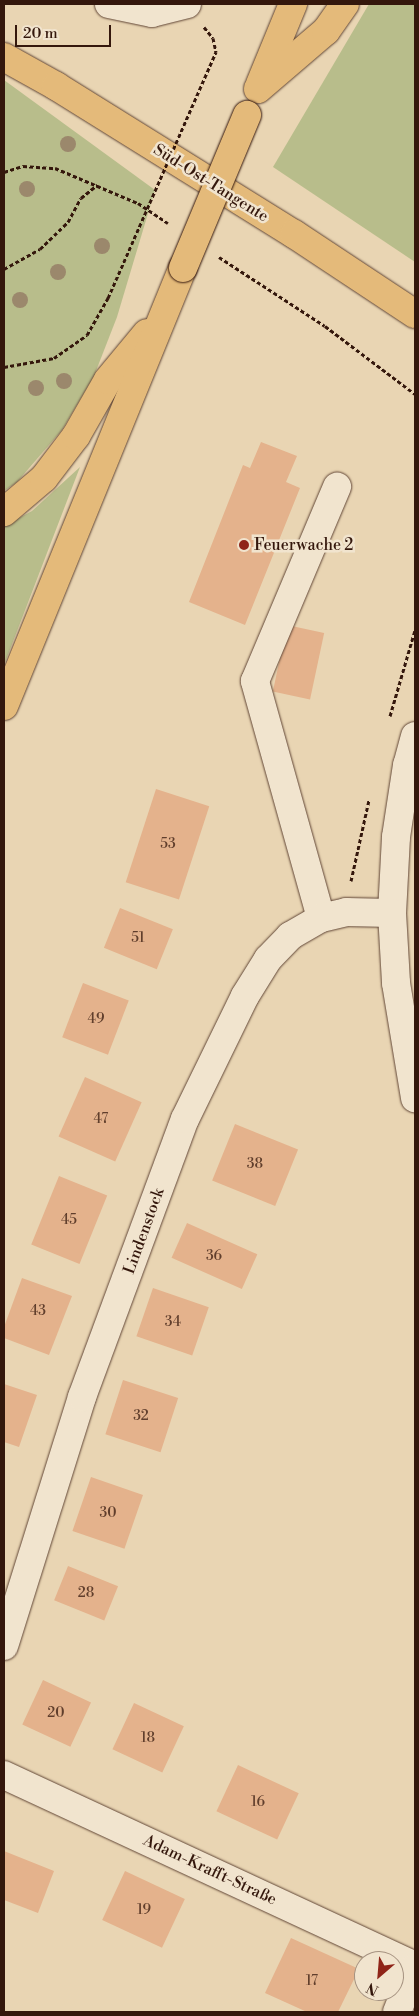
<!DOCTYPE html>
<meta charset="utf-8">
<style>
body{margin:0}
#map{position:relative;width:419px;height:2016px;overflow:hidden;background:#e9d5b3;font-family:"Libre Bodoni",serif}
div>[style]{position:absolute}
.green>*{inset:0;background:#b8bd8b}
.building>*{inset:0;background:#e4b28c;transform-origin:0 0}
.path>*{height:3px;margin-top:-1.5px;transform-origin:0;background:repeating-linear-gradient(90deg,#34170c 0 4px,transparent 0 6.5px)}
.roads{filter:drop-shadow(0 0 1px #614636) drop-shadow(0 0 1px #614636)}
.minor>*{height:28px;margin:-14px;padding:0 14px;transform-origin:14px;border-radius:14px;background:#f1e4ce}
.major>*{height:28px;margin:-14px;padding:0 14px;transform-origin:14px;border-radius:14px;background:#e4ba7a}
.path-bridge>*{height:3px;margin-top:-1.5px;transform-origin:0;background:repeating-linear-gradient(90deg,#34170c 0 4px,transparent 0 6.5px)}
.bridges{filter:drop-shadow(0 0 1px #34170c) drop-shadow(0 0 1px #34170c)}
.major-bridge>*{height:28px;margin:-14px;padding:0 14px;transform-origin:14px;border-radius:14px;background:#e4ba7a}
.trees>*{width:16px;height:16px;margin:-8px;border-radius:50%;background:#9b886c}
.dots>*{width:14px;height:14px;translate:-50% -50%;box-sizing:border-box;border:2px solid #f1e4ce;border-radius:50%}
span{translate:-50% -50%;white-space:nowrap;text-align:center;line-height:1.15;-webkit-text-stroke:5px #f1e4ce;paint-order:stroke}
.number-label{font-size:14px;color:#603e2c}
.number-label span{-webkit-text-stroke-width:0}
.street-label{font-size:16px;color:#34170c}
.poi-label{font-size:16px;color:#34170c}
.left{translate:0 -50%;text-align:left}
.frame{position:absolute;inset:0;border:5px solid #34170c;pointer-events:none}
.north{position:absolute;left:354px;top:1951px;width:50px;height:50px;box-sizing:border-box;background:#f1e4ce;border:1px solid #a59280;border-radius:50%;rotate:207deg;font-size:14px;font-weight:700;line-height:20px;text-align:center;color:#34170c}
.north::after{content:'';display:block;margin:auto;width:18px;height:22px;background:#8f2418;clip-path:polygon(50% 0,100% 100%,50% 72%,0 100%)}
.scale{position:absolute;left:15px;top:25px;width:96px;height:22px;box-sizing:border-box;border:2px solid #34170c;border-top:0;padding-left:6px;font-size:15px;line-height:18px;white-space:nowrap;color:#34170c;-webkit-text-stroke:4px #f1e4ce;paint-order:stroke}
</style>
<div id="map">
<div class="green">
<div style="clip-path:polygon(369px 4px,415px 4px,415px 262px,273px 167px)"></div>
<div style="clip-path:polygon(4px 80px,155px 190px,117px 317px,94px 376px,62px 430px,17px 482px,4px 491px)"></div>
<div style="clip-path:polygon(80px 467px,4px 665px,4px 526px,32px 511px)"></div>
</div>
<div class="building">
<div style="clip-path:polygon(261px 442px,297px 456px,286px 482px,300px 488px,245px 625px,189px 602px,243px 465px,250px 468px)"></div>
<div style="left:287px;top:625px;width:38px;height:68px;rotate:12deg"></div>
<div style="left:156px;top:789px;width:56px;height:98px;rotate:18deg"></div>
<div style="left:120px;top:908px;width:57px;height:43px;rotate:22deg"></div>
<div style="left:83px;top:983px;width:49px;height:58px;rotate:21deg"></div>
<div style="left:85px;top:1077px;width:62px;height:65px;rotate:24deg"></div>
<div style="left:235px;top:1124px;width:68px;height:61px;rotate:22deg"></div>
<div style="left:59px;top:1176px;width:52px;height:74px;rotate:22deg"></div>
<div style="left:187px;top:1223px;width:77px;height:38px;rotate:24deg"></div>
<div style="clip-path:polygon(22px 1278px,72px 1296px,49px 1355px,4px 1338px,4px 1327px)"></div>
<div style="left:153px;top:1288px;width:59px;height:51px;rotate:19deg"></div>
<div style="left:123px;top:1380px;width:58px;height:57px;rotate:18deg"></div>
<div style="clip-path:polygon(4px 1384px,37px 1395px,19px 1447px,4px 1442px)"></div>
<div style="left:91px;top:1477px;width:55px;height:57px;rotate:19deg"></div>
<div style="left:68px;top:1566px;width:54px;height:37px;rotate:22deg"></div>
<div style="left:43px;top:1680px;width:53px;height:49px;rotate:25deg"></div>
<div style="left:134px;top:1703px;width:55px;height:51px;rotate:25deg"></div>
<div style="left:238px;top:1765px;width:67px;height:51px;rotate:25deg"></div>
<div style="clip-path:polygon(4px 1851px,54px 1871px,38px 1913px,4px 1900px)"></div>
<div style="left:125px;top:1871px;width:66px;height:54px;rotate:25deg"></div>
<div style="clip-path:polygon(291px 1938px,359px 1969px,338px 2012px,307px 2012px,265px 1993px)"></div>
</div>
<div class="path">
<div style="left:204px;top:27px;width:14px;rotate:51deg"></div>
<div style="left:213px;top:38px;width:14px;rotate:78deg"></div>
<div style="left:4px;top:172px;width:20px;rotate:-18deg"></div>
<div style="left:23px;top:166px;width:32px;rotate:4deg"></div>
<div style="left:55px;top:168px;width:90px;rotate:22.9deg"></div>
<div style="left:138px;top:203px;width:36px;rotate:34deg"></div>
<div style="left:219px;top:257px;width:126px;rotate:33.1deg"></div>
<div style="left:325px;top:326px;width:113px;rotate:37.1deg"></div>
<div style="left:4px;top:269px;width:41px;rotate:-29.1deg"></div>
<div style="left:40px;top:249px;width:39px;rotate:-44deg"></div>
<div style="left:68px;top:222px;width:27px;rotate:-62deg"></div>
<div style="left:81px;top:198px;width:21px;rotate:-39deg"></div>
<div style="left:4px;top:367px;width:51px;rotate:-10.2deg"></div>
<div style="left:54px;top:358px;width:40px;rotate:-34.9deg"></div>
<div style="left:87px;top:335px;width:43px;rotate:-60.4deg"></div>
<div style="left:390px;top:716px;width:90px;rotate:-73.8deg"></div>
<div style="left:351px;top:881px;width:83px;rotate:-77.5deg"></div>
</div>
<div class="roads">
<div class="minor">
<div style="left:109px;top:4px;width:44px;rotate:11.8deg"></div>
<div style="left:152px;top:13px;width:36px;rotate:-14deg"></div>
<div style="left:415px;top:736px;width:30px;rotate:105deg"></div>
<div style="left:407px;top:765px;width:73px;rotate:98.7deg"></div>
<div style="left:396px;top:837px;width:76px;rotate:93deg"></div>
<div style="left:392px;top:913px;width:70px;rotate:86.7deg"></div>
<div style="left:396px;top:983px;width:117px;rotate:80.6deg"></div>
<div style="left:321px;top:918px;width:246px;rotate:-105.6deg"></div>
<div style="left:255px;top:681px;width:211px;rotate:-67.1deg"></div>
<div style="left:4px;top:1646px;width:261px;rotate:-72.6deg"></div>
<div style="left:82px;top:1397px;width:296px;rotate:-69.7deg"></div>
<div style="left:185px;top:1119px;width:137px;rotate:-64deg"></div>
<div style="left:245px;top:996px;width:44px;rotate:-58.1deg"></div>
<div style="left:268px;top:959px;width:32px;rotate:-46deg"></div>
<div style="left:290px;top:936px;width:36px;rotate:-30deg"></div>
<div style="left:321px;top:918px;width:26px;rotate:-13deg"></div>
<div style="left:346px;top:912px;width:46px;rotate:1.2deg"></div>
<div style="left:4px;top:1775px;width:453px;rotate:24.9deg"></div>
<div style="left:397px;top:2012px;width:48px;rotate:-68.2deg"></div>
</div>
<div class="major">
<div style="left:4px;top:57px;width:60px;rotate:29.1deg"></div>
<div style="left:56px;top:86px;width:280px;rotate:31.9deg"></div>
<div style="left:294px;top:234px;width:145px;rotate:33.5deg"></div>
<div style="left:260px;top:84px;width:87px;rotate:-67.6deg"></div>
<div style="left:258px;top:89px;width:89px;rotate:-40.5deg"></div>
<div style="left:326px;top:31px;width:33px;rotate:-55deg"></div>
<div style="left:4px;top:512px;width:52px;rotate:-40.4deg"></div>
<div style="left:44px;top:478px;width:53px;rotate:-52.7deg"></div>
<div style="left:76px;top:436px;width:64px;rotate:-60.3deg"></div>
<div style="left:108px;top:380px;width:61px;rotate:-50.3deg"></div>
<div style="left:4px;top:706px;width:473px;rotate:-67.8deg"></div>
</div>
</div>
<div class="path-bridge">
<div style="left:108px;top:298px;width:269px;rotate:-66.3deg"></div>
</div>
<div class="bridges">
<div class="major-bridge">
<div style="left:183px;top:268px;width:166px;rotate:-67.3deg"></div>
</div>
</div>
<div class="trees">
<div style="left:68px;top:144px"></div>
<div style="left:27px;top:189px"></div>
<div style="left:102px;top:246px"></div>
<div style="left:58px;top:272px"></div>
<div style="left:20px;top:300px"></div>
<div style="left:64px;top:381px"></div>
<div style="left:36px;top:388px"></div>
</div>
<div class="dots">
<div style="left:244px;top:545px;background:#8f2418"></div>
</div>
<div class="number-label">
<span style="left:168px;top:844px">53</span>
<span style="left:138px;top:938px">51</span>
<span style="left:96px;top:1019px">49</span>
<span style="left:101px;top:1119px">47</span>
<span style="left:255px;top:1164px">38</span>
<span style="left:69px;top:1220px">45</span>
<span style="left:214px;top:1256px">36</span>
<span style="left:38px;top:1311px">43</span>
<span style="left:173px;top:1322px">34</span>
<span style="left:141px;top:1416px">32</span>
<span style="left:108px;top:1513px">30</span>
<span style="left:86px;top:1593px">28</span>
<span style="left:56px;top:1713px">20</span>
<span style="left:148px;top:1738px">18</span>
<span style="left:258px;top:1802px">16</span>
<span style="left:144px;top:1910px">19</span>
<span style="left:312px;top:1981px">17</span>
</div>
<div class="street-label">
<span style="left:211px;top:183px;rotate:32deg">Süd-Ost-Tangente</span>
<span style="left:144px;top:1231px;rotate:-70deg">Lindenstock</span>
<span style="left:210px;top:1870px;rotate:25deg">Adam-Krafft-Straße</span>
</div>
<div class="poi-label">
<span class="left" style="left:254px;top:545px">Feuerwache 2</span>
</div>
<div class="frame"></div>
<div class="north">N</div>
<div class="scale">20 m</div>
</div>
